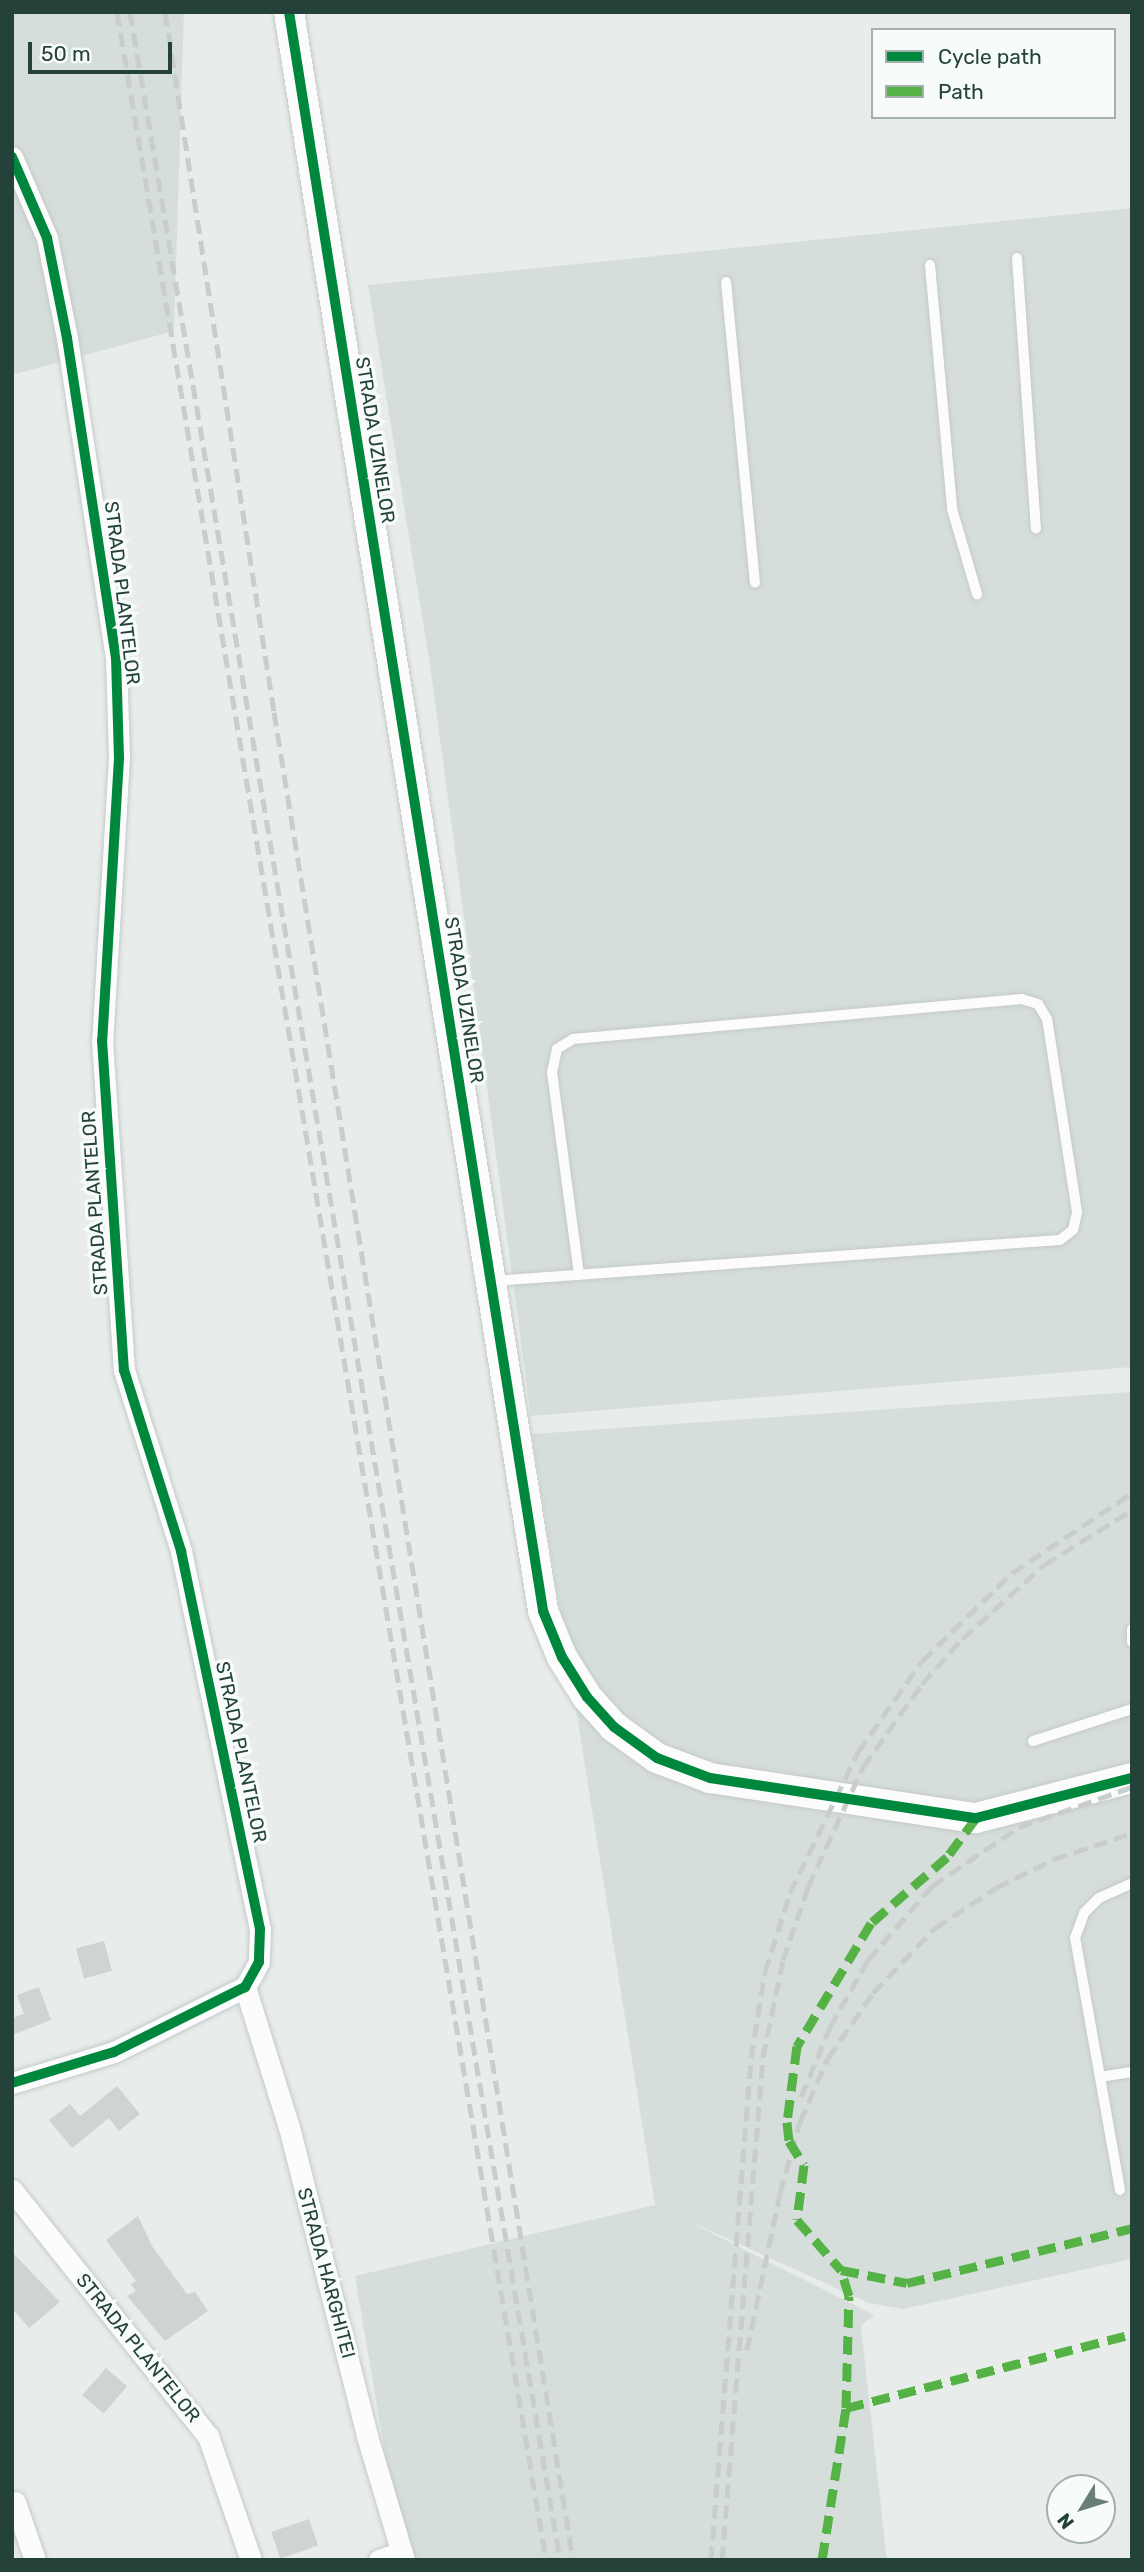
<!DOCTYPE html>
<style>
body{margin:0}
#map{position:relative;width:1144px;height:2572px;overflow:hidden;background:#e8edeb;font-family:Rubik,sans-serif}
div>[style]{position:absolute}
.built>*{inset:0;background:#d6dedb}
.building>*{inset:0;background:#cfd4d2;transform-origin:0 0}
.roads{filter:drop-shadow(0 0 2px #c5cac8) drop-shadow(0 0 2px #c5cac8)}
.lane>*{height:10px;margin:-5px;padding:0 5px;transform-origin:5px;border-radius:5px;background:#fcfcfc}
.street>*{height:21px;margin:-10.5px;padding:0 10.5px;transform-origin:10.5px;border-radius:10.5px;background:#fcfcfc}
.secondary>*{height:30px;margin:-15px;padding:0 15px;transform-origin:15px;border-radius:15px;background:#fcfcfc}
.rail>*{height:5px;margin-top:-2.5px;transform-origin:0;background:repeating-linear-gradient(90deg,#c9cdcc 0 14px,transparent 0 21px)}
.quiet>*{height:9px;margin-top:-4.5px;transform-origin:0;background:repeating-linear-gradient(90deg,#55b346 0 18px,transparent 0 27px)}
.cycleway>*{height:10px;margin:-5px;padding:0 5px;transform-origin:5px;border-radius:5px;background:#00873e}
span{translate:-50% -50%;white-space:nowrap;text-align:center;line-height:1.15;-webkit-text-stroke:7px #f7fbf9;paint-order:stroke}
.street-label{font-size:19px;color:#24423a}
.frame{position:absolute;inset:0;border:14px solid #24423a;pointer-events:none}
.legend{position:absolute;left:871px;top:28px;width:245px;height:91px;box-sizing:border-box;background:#f7fbf9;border:2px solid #a3b1ad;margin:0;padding:9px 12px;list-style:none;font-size:21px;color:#24423a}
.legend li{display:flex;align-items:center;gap:14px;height:35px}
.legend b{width:35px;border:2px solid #a3b1ad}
.north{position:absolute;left:1046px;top:2474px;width:70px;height:70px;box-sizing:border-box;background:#f7fbf9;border:2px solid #a3b1ad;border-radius:50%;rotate:232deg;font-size:19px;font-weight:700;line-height:28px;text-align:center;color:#24423a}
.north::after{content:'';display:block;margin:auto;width:24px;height:32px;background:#697e78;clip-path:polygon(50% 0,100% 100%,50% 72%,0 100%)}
.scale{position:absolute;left:28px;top:42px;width:144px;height:32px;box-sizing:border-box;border:4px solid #24423a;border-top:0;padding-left:9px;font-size:21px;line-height:24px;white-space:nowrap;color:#24423a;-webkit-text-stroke:5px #f7fbf9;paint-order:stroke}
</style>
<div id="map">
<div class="built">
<div style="clip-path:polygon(12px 12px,184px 12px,174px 331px,12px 375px)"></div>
<div style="clip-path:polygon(1132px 208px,1132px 1367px,531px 1416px,430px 665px,368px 285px)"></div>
<div style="clip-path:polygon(1132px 1392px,1132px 2259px,903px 2309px,869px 2303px,684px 2219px,874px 2315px,861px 2326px,887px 2560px,403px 2560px,355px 2276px,655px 2205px,532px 1434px)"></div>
</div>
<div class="building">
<div style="left:104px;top:1941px;width:31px;height:29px;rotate:75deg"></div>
<div style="clip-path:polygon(39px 1987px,51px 2020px,12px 2035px,12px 2018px,24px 2014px,17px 1995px)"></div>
<div style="clip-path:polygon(117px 2086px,140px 2114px,119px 2131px,109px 2118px,72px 2148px,49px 2120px,70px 2104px,80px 2116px)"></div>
<div style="clip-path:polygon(138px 2216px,152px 2246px,187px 2294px,195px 2292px,208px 2311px,165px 2341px,127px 2296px,136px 2291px,131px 2284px,136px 2281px,106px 2240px)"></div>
<div style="clip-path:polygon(12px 2252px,60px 2302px,29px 2328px,12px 2308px)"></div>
<div style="left:106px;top:2368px;width:28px;height:36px;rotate:41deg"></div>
<div style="left:309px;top:2519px;width:28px;height:40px;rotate:71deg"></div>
</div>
<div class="roads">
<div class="lane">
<div style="left:1017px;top:258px;width:271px;rotate:86deg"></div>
<div style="left:930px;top:265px;width:245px;rotate:84.8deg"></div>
<div style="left:952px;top:509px;width:89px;rotate:73.6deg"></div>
<div style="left:726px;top:282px;width:302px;rotate:84.5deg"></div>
<div style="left:493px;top:1281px;width:568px;rotate:-4.14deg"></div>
<div style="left:1060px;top:1240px;width:16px;rotate:-38deg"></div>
<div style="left:1073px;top:1230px;width:18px;rotate:-77deg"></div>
<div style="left:1077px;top:1212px;width:195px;rotate:-98.8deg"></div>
<div style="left:1047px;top:1019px;width:17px;rotate:-121deg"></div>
<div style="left:1038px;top:1004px;width:17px;rotate:-163deg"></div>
<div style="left:1022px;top:999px;width:451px;rotate:174.9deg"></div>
<div style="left:573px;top:1039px;width:19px;rotate:148deg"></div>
<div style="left:557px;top:1049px;width:24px;rotate:102deg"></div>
<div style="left:552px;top:1072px;width:205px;rotate:82.4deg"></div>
<div style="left:1132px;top:1629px;width:13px;rotate:90deg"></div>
<div style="left:1033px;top:1741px;width:104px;rotate:-17.9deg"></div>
<div style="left:1100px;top:2077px;width:32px;rotate:-9deg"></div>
<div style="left:1120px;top:2190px;width:256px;rotate:-100.1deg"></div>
<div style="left:1075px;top:1938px;width:27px;rotate:-70deg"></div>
<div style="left:1084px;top:1913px;width:21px;rotate:-45deg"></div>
<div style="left:1099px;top:1898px;width:36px;rotate:-24deg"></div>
</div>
<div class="street">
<div style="left:12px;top:157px;width:88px;rotate:66.6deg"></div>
<div style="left:47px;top:238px;width:102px;rotate:78.7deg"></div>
<div style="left:67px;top:338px;width:323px;rotate:81.3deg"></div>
<div style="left:116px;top:657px;width:101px;rotate:88.3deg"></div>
<div style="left:119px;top:758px;width:283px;rotate:93.4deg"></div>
<div style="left:102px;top:1040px;width:331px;rotate:86.2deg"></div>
<div style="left:124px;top:1370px;width:190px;rotate:72.5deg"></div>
<div style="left:181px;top:1551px;width:386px;rotate:78.2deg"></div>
<div style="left:260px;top:1929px;width:33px;rotate:92deg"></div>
<div style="left:259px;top:1962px;width:29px;rotate:119deg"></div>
<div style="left:245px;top:1987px;width:146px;rotate:153.6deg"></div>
<div style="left:114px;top:2052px;width:107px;rotate:163.1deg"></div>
<div style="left:245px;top:1987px;width:147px;rotate:72.6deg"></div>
<div style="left:289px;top:2127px;width:319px;rotate:75.8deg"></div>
<div style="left:367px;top:2436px;width:129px;rotate:73.4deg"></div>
<div style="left:12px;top:2190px;width:315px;rotate:51.5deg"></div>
<div style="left:208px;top:2436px;width:131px;rotate:70.9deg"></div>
<div style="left:15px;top:2502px;width:61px;rotate:71deg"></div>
<div style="left:379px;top:2560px;width:24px;rotate:-19deg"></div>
</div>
<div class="secondary">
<div style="left:289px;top:12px;width:1619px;rotate:80.97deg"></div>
<div style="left:543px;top:1611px;width:50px;rotate:67.6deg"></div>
<div style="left:562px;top:1657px;width:47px;rotate:58deg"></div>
<div style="left:587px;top:1697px;width:40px;rotate:48deg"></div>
<div style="left:614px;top:1727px;width:53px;rotate:35.8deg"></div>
<div style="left:657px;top:1758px;width:57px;rotate:20.7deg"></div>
<div style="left:710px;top:1778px;width:269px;rotate:8.6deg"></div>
<div style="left:976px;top:1818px;width:161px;rotate:-14.4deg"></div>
</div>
</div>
<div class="rail">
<div style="left:117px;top:12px;width:2584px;rotate:80.44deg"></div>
<div style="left:130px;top:12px;width:2584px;rotate:80.42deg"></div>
<div style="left:165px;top:12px;width:708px;rotate:81.15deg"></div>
<div style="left:274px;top:712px;width:1872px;rotate:80.81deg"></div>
<div style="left:801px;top:2097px;width:76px;rotate:-67.5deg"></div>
<div style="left:830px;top:2027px;width:77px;rotate:-60.4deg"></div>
<div style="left:868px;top:1960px;width:98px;rotate:-49.1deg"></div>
<div style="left:932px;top:1886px;width:105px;rotate:-34.1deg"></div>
<div style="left:1019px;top:1827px;width:120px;rotate:-19.5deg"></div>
<div style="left:747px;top:2350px;width:160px;rotate:-78.1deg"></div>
<div style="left:780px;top:2193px;width:74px;rotate:-74.3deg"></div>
<div style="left:800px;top:2122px;width:70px;rotate:-66.4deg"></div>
<div style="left:828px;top:2058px;width:79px;rotate:-55.3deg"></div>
<div style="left:873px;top:1993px;width:90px;rotate:-46.4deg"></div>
<div style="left:935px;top:1928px;width:73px;rotate:-33.3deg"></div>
<div style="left:996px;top:1888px;width:65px;rotate:-26.6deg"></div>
<div style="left:1054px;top:1859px;width:82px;rotate:-18.4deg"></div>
<div style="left:711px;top:2560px;width:504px;rotate:-85.44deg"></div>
<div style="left:751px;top:2058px;width:87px;rotate:-80.8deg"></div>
<div style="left:765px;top:1972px;width:83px;rotate:-72.4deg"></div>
<div style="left:790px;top:1893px;width:157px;rotate:-64.3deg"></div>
<div style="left:858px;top:1752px;width:111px;rotate:-54.9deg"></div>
<div style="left:922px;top:1661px;width:126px;rotate:-44.4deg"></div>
<div style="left:1012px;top:1573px;width:144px;rotate:-33.7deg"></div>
<div style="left:722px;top:2560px;width:505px;rotate:-85.34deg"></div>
<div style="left:763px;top:2057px;width:99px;rotate:-78.3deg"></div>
<div style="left:783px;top:1960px;width:77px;rotate:-71.1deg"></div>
<div style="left:808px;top:1887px;width:132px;rotate:-65.4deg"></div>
<div style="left:863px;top:1767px;width:102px;rotate:-54.6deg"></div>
<div style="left:922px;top:1684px;width:60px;rotate:-48.4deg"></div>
<div style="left:962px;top:1639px;width:110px;rotate:-42.1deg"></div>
<div style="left:1044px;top:1565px;width:104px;rotate:-32deg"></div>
</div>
<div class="quiet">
<div style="left:976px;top:1818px;width:49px;rotate:126.6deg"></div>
<div style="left:947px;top:1857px;width:101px;rotate:139deg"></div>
<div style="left:871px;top:1923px;width:144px;rotate:121deg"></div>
<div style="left:797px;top:2046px;width:77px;rotate:97.5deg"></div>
<div style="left:787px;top:2122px;width:19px;rotate:84deg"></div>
<div style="left:789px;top:2141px;width:28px;rotate:58deg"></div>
<div style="left:804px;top:2165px;width:55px;rotate:97.3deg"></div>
<div style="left:797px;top:2220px;width:67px;rotate:48.7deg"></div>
<div style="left:841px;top:2270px;width:67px;rotate:11.1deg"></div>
<div style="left:907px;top:2283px;width:232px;rotate:-13.7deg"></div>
<div style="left:846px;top:2408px;width:295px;rotate:-14.5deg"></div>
<div style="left:822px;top:2560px;width:154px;rotate:-81deg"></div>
<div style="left:846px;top:2408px;width:112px;rotate:-88.5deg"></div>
<div style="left:849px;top:2296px;width:27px;rotate:-107deg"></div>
</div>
<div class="cycleway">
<div style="left:289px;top:12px;width:1619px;rotate:80.97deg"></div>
<div style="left:543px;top:1611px;width:50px;rotate:67.6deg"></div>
<div style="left:562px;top:1657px;width:47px;rotate:58deg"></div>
<div style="left:587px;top:1697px;width:40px;rotate:48deg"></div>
<div style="left:614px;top:1727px;width:53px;rotate:35.8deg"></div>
<div style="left:657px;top:1758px;width:57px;rotate:20.7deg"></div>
<div style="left:710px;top:1778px;width:269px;rotate:8.6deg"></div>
<div style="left:976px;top:1818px;width:161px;rotate:-14.4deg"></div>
<div style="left:12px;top:157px;width:88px;rotate:66.6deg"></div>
<div style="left:47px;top:238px;width:102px;rotate:78.7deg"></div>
<div style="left:67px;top:338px;width:323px;rotate:81.3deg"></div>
<div style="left:116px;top:657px;width:101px;rotate:88.3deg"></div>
<div style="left:119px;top:758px;width:283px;rotate:93.4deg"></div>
<div style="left:102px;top:1040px;width:331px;rotate:86.2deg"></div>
<div style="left:124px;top:1370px;width:190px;rotate:72.5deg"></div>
<div style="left:181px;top:1551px;width:386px;rotate:78.2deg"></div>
<div style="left:260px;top:1929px;width:33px;rotate:92deg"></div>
<div style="left:259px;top:1962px;width:29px;rotate:119deg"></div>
<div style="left:245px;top:1987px;width:146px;rotate:153.6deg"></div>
<div style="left:114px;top:2052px;width:107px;rotate:163.1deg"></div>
</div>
<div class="street-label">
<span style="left:375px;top:440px;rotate:81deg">STRADA UZINELOR</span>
<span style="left:122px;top:593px;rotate:83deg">STRADA PLANTELOR</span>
<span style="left:464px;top:1000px;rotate:81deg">STRADA UZINELOR</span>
<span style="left:95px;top:1203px;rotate:-94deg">STRADA PLANTELOR</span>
<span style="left:241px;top:1752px;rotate:78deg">STRADA PLANTELOR</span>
<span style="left:326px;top:2273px;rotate:75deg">STRADA HARGHITEI</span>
<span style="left:138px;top:2348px;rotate:51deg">STRADA PLANTELOR</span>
</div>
<div class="frame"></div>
<ul class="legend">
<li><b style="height:9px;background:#00873e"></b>Cycle path</li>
<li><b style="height:9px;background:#55b346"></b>Path</li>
</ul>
<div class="north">N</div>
<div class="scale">50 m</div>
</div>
